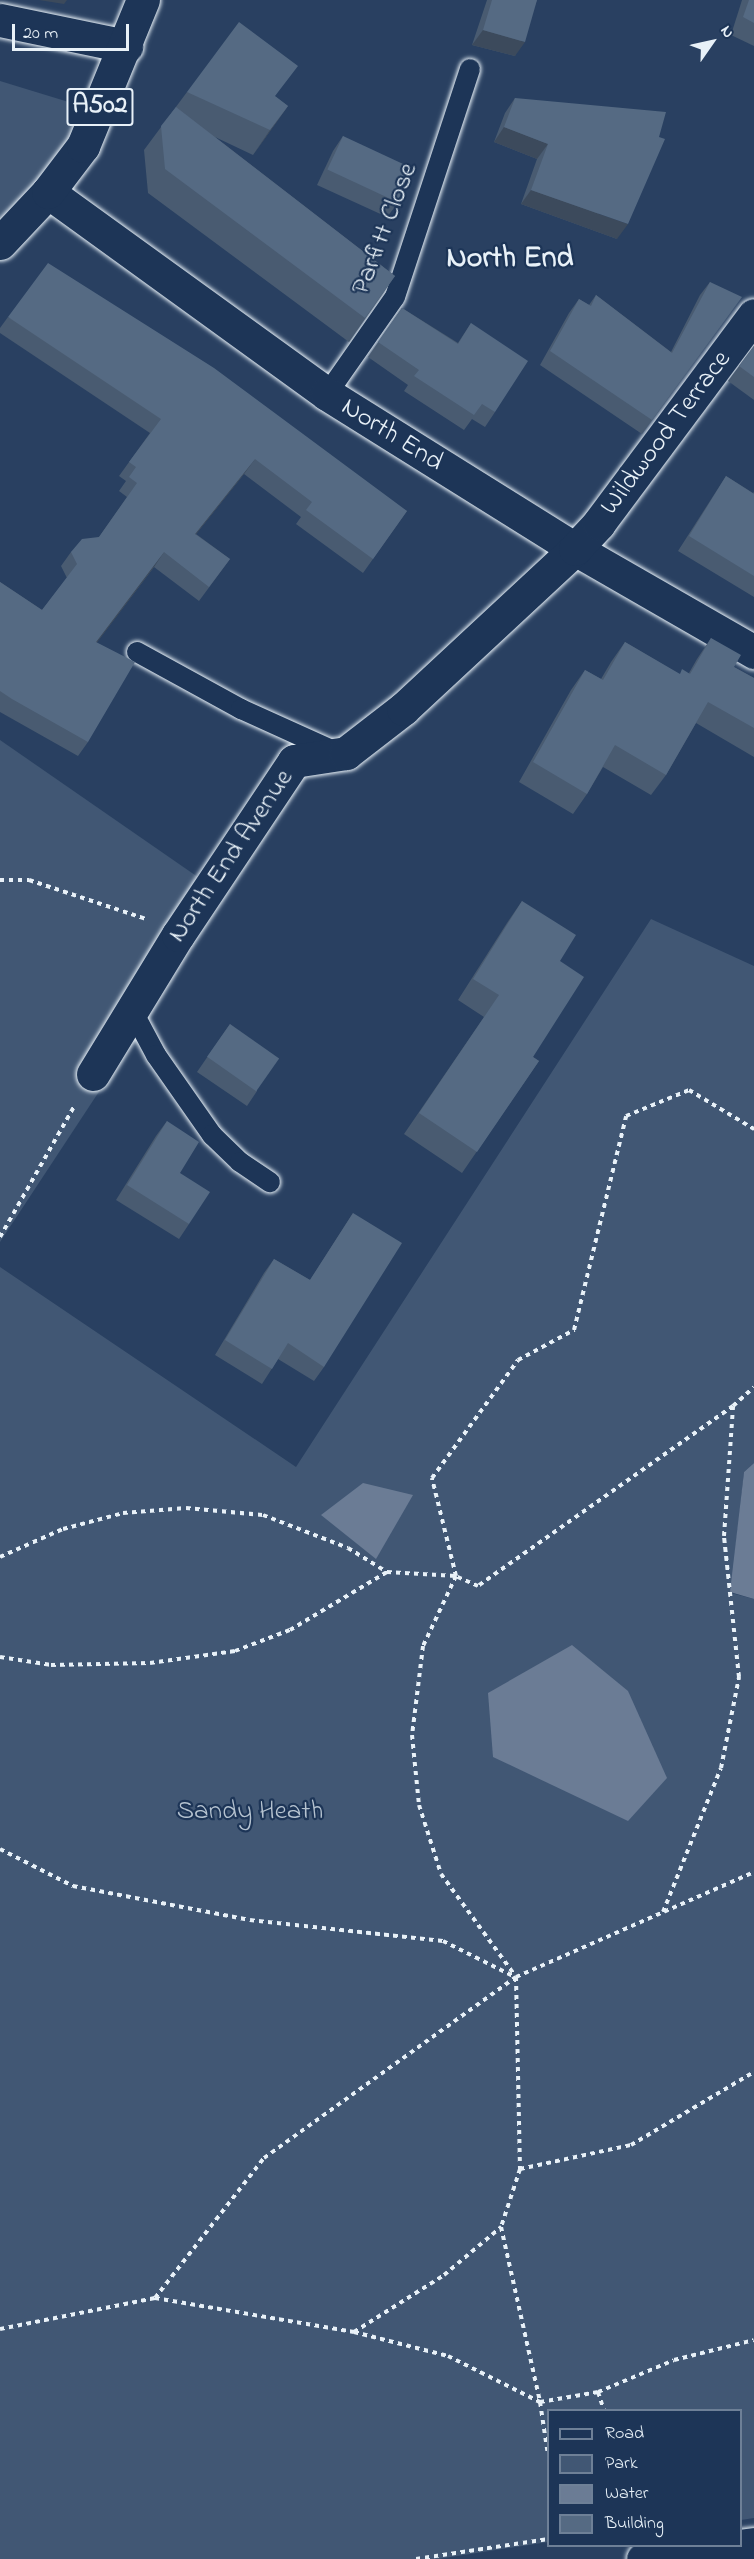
<!DOCTYPE html>
<style>
body{margin:0}
#map{position:relative;width:754px;height:2559px;overflow:hidden;background:#294061;font-family:"Indie Flower",sans-serif}
div>[style]{position:absolute}
.green>*{inset:0;background:#415774}
.water>*{inset:0;background:#6b7c95}
.path>*{height:4px;margin-top:-2px;transform-origin:0;background:repeating-linear-gradient(90deg,#e8f1f8 0 4.5px,transparent 0 9px)}
.roads{filter:drop-shadow(0 0 2px #e8f1f8) drop-shadow(0 0 2px #e8f1f8)}
.lane>*{height:20px;margin:-10px;padding:0 10px;transform-origin:10px;border-radius:10px;background:#1d3557}
.street>*{height:33px;margin:-16.5px;padding:0 16.5px;transform-origin:16.5px;border-radius:16.5px;background:#1d3557}
.secondary>*{height:33px;margin:-16.5px;padding:0 16.5px;transform-origin:16.5px;border-radius:16.5px;background:#1d3557}
.primary>*{height:33px;margin:-16.5px;padding:0 16.5px;transform-origin:16.5px;border-radius:16.5px;background:#1d3557}
.wall>*{inset:0;background:#495b71}
.shaded-wall>*{inset:0;background:#3c4a5c}
.building>*{inset:0;background:#556a83;transform-origin:0 0}
span{translate:-50% -50%;white-space:nowrap;text-align:center;line-height:1.15;-webkit-text-stroke:4.5px #1d3557;paint-order:stroke}
.shield-label span{padding:2px 4px;background:#1d3557;border:2px solid;border-radius:4px;-webkit-text-stroke-width:0}
.shield-label{font-size:26px;color:#e8f1f8;font-weight:700}
.street-label{font-size:27px;color:#e8f1f8}
.park-label{font-size:27px;color:#b6c3d0}
.quarter-label{font-size:30px;color:#e8f1f8;font-weight:700}
.legend{position:absolute;left:547px;top:2409px;width:195px;height:138px;box-sizing:border-box;background:#1d3557;border:2px solid #6e8097;margin:0;padding:8px 10px;list-style:none;font-size:18px;color:#e8f1f8}
.legend li{display:flex;align-items:center;gap:12px;height:30px}
.legend b{width:30px;border:2px solid #6e8097}
.north{position:absolute;left:682px;top:12px;width:60px;height:60px;-webkit-text-stroke:4px #1d3557;paint-order:stroke;rotate:56deg;font-size:16px;font-weight:700;line-height:24px;text-align:center;color:#e8f1f8}
.north::after{content:'';display:block;margin:auto;width:21px;height:27px;background:#e8f1f8;clip-path:polygon(50% 0,100% 100%,50% 72%,0 100%)}
.scale{position:absolute;left:12px;top:24px;width:117px;height:27px;box-sizing:border-box;border:3px solid #e8f1f8;border-top:0;padding-left:8px;font-size:18px;line-height:21px;white-space:nowrap;color:#e8f1f8;-webkit-text-stroke:4px #1d3557;paint-order:stroke}
</style>
<div id="map">
<div class="green">
<div style="clip-path:polygon(0 81px,98px 111px,0 243px)"></div>
<div style="clip-path:polygon(0 740px,205px 882px,104px 1084px,0 1242px)"></div>
<div style="clip-path:polygon(651px 919px,754px 966px,754px 1463px,744px 1472px,731px 1593px,754px 1599px,754px 2518px,741px 2520px,740px 2410px,548px 2410px,548px 2542px,438px 2559px,0 2559px,0 1267px,296px 1467px)"></div>
</div>
<div class="water">
<div style="clip-path:polygon(754px 1463px,754px 1599px,730px 1592px,744px 1472px)"></div>
<div style="clip-path:polygon(363px 1483px,413px 1495px,376px 1559px,321px 1515px)"></div>
<div style="clip-path:polygon(572px 1645px,628px 1691px,667px 1778px,628px 1821px,493px 1757px,488px 1693px)"></div>
</div>
<div class="path">
<div style="left:0;top:880px;width:29px"></div>
<div style="left:29px;top:880px;width:123px;rotate:18.4deg"></div>
<div style="left:0;top:1237px;width:152px;rotate:-60.4deg"></div>
<div style="left:733px;top:1406px;width:312px;rotate:144.8deg"></div>
<div style="left:478px;top:1586px;width:24px;rotate:-156deg"></div>
<div style="left:456px;top:1576px;width:101px;rotate:-103.8deg"></div>
<div style="left:432px;top:1478px;width:146px;rotate:-53.9deg"></div>
<div style="left:518px;top:1360px;width:64px;rotate:-28.2deg"></div>
<div style="left:574px;top:1330px;width:220px;rotate:-76.3deg"></div>
<div style="left:626px;top:1116px;width:68px;rotate:-22.4deg"></div>
<div style="left:689px;top:1090px;width:76px;rotate:31deg"></div>
<div style="left:0;top:1557px;width:69px;rotate:-24deg"></div>
<div style="left:63px;top:1529px;width:62px;rotate:-14.9deg"></div>
<div style="left:123px;top:1513px;width:63px;rotate:-4.5deg"></div>
<div style="left:186px;top:1508px;width:77px;rotate:5.2deg"></div>
<div style="left:263px;top:1515px;width:91px;rotate:21.2deg"></div>
<div style="left:348px;top:1548px;width:46px;rotate:31.6deg"></div>
<div style="left:387px;top:1572px;width:69px;rotate:3.3deg"></div>
<div style="left:456px;top:1576px;width:77px;rotate:115.2deg"></div>
<div style="left:423px;top:1646px;width:90px;rotate:97deg"></div>
<div style="left:412px;top:1735px;width:70px;rotate:84.3deg"></div>
<div style="left:419px;top:1805px;width:72px;rotate:72.3deg"></div>
<div style="left:441px;top:1874px;width:127px;rotate:53.9deg"></div>
<div style="left:516px;top:1977px;width:192px;rotate:88.8deg"></div>
<div style="left:520px;top:2169px;width:61px;rotate:108.1deg"></div>
<div style="left:501px;top:2227px;width:179px;rotate:77.4deg"></div>
<div style="left:540px;top:2402px;width:59px;rotate:-9.8deg"></div>
<div style="left:598px;top:2392px;width:82px;rotate:-22.8deg"></div>
<div style="left:674px;top:2360px;width:82px;rotate:-14deg"></div>
<div style="left:0;top:1657px;width:52px;rotate:8.9deg"></div>
<div style="left:51px;top:1665px;width:99px;rotate:-1.2deg"></div>
<div style="left:150px;top:1663px;width:86px;rotate:-8deg"></div>
<div style="left:235px;top:1651px;width:59px;rotate:-20.9deg"></div>
<div style="left:290px;top:1630px;width:113px;rotate:-30.9deg"></div>
<div style="left:0;top:1849px;width:82px;rotate:26.9deg"></div>
<div style="left:73px;top:1886px;width:180px;rotate:10.9deg"></div>
<div style="left:250px;top:1920px;width:194px;rotate:6.2deg"></div>
<div style="left:443px;top:1941px;width:80px;rotate:26.6deg"></div>
<div style="left:663px;top:1912px;width:155px;rotate:-68.1deg"></div>
<div style="left:721px;top:1768px;width:93px;rotate:-78.8deg"></div>
<div style="left:739px;top:1677px;width:142px;rotate:-96.1deg"></div>
<div style="left:724px;top:1536px;width:130px;rotate:-86deg"></div>
<div style="left:733px;top:1406px;width:28px;rotate:-42deg"></div>
<div style="left:520px;top:2169px;width:114px;rotate:-12.2deg"></div>
<div style="left:631px;top:2145px;width:143px;rotate:-30.7deg"></div>
<div style="left:155px;top:2298px;width:202px;rotate:9.7deg"></div>
<div style="left:354px;top:2332px;width:97px;rotate:14.3deg"></div>
<div style="left:448px;top:2356px;width:103px;rotate:26.6deg"></div>
<div style="left:540px;top:2402px;width:54px;rotate:81.4deg"></div>
<div style="left:0;top:2329px;width:158px;rotate:-11.3deg"></div>
<div style="left:155px;top:2298px;width:177px;rotate:-52.1deg"></div>
<div style="left:264px;top:2158px;width:310px;rotate:-35.7deg"></div>
<div style="left:516px;top:1977px;width:260px;rotate:-23.8deg"></div>
<div style="left:354px;top:2332px;width:107px;rotate:-32.3deg"></div>
<div style="left:444px;top:2275px;width:75px;rotate:-40.1deg"></div>
<div style="left:598px;top:2392px;width:19px;rotate:72deg"></div>
<div style="left:416px;top:2559px;width:134px;rotate:-8.6deg"></div>
</div>
<div class="roads">
<div class="lane">
<div style="left:327px;top:394px;width:118px;rotate:-55deg"></div>
<div style="left:395px;top:297px;width:240px;rotate:-71.8deg"></div>
<div style="left:137px;top:652px;width:119px;rotate:28.7deg"></div>
<div style="left:241px;top:709px;width:104px;rotate:24.4deg"></div>
<div style="left:132px;top:1010px;width:51px;rotate:61.9deg"></div>
<div style="left:156px;top:1055px;width:98px;rotate:55deg"></div>
<div style="left:212px;top:1135px;width:39px;rotate:44deg"></div>
<div style="left:240px;top:1162px;width:36px;rotate:34deg"></div>
</div>
<div class="street">
<div style="left:0;top:20px;width:129px;rotate:11.7deg"></div>
<div style="left:48px;top:192px;width:344px;rotate:35.9deg"></div>
<div style="left:327px;top:394px;width:292px;rotate:32deg"></div>
<div style="left:575px;top:549px;width:207px;rotate:29.9deg"></div>
<div style="left:93px;top:1074px;width:163px;rotate:-58.6deg"></div>
<div style="left:178px;top:935px;width:209px;rotate:-56.3deg"></div>
<div style="left:294px;top:761px;width:53px;rotate:-8.7deg"></div>
<div style="left:346px;top:753px;width:72px;rotate:-37.7deg"></div>
<div style="left:403px;top:709px;width:235px;rotate:-42.9deg"></div>
<div style="left:575px;top:549px;width:35px;rotate:-47deg"></div>
<div style="left:599px;top:523px;width:259px;rotate:-53.3deg"></div>
</div>
<div class="secondary">
<div style="left:643px;top:2559px;width:112px;rotate:-7.7deg"></div>
</div>
<div class="primary">
<div style="left:0;top:243px;width:70px;rotate:-46.7deg"></div>
<div style="left:48px;top:192px;width:58px;rotate:-52.7deg"></div>
<div style="left:83px;top:146px;width:158px;rotate:-67.7deg"></div>
</div>
</div>
<div class="wall">
<div style="clip-path:polygon(487px 0,537px 0,515px 56px,472px 45px)"></div>
<div style="clip-path:polygon(742px 0,754px 0,754px 46px,731px 35px)"></div>
<div style="clip-path:polygon(187px 92px,276px 97px,288px 106px,253px 155px,215px 137px,395px 276px,349px 342px,148px 193px,144px 150px)"></div>
<div style="clip-path:polygon(515px 98px,617px 239px,521px 204px,537px 159px,494px 142px,505px 113px)"></div>
<div style="clip-path:polygon(343px 136px,398px 203px,387px 217px,317px 185px,333px 151px)"></div>
<div style="clip-path:polygon(710px 282px,732px 310px,642px 434px,540px 365px,569px 313px,579px 299px,589px 305px,596px 295px,671px 352px,700px 295px)"></div>
<div style="clip-path:polygon(402px 308px,458px 343px,471px 323px,495px 412px,485px 427px,472px 419px,464px 430px,404px 391px,408px 385px,368px 357px)"></div>
<div style="clip-path:polygon(8px 317px,407px 511px,363px 573px,296px 524px,301px 517px,244px 474px,196px 534px,230px 559px,199px 601px,154px 567px,97px 642px,88px 742px,78px 756px,0 712px,0 582px,42px 610px,67px 578px,61px 566px,71px 552px,99px 537px,127px 497px,119px 491px,126px 481px,119px 476px,150px 433px,0 333px,0 328px)"></div>
<div style="clip-path:polygon(754px 346px,754px 400px,728px 381px)"></div>
<div style="clip-path:polygon(726px 476px,753px 493px,754px 492px,754px 597px,678px 551px)"></div>
<div style="clip-path:polygon(711px 638px,734px 667px,754px 678px,754px 757px,696px 723px,666px 775px,651px 795px,603px 767px,587px 794px,573px 814px,519px 782px,571px 690px,585px 670px,601px 679px,611px 662px,625px 642px,679px 674px,689px 673px,697px 659px)"></div>
<div style="clip-path:polygon(522px 901px,560px 961px,533px 1057px,539px 1061px,462px 1173px,404px 1134px,484px 1017px,458px 1000px,507px 923px)"></div>
<div style="clip-path:polygon(230px 1024px,257px 1091px,247px 1106px,197px 1072px)"></div>
<div style="clip-path:polygon(167px 1121px,180px 1173px,189px 1224px,179px 1239px,116px 1200px,156px 1136px)"></div>
<div style="clip-path:polygon(353px 1213px,324px 1367px,314px 1381px,278px 1359px,262px 1384px,215px 1355px,264px 1273px,274px 1259px,310px 1280px)"></div>
</div>
<div class="shaded-wall">
<div style="clip-path:polygon(39px 0,67px 0,64px 4px)"></div>
<div style="clip-path:polygon(483px 30px,525px 42px,515px 56px,472px 45px)"></div>
<div style="clip-path:polygon(288px 106px,271px 130px,253px 155px,270px 130px)"></div>
<div style="clip-path:polygon(504px 127px,548px 144px,537px 159px,494px 142px)"></div>
<div style="clip-path:polygon(531px 190px,628px 224px,617px 239px,521px 204px)"></div>
<div style="clip-path:polygon(255px 459px,244px 474px,185px 548px,195px 534px)"></div>
<div style="clip-path:polygon(164px 552px,154px 567px,86px 657px,96px 642px)"></div>
</div>
<div class="building">
<div style="clip-path:polygon(492px 0,537px 0,525px 42px,483px 30px)"></div>
<div style="clip-path:polygon(749px 0,754px 0,754px 23px,743px 17px)"></div>
<div style="clip-path:polygon(239px 22px,298px 66px,275px 96px,288px 106px,270px 130px,187px 92px)"></div>
<div style="clip-path:polygon(515px 98px,666px 112px,659px 137px,665px 139px,628px 224px,531px 190px,548px 144px,504px 127px)"></div>
<div style="clip-path:polygon(176px 107px,395px 276px,365px 318px,165px 169px,161px 126px)"></div>
<div style="left:343px;top:136px;width:77px;height:37px;rotate:25deg"></div>
<div style="clip-path:polygon(48px 263px,214px 368px,407px 511px,373px 559px,306px 510px,312px 502px,255px 459px,195px 534px,230px 559px,209px 587px,164px 552px,96px 642px,135px 662px,88px 742px,12px 699px,0 691px,0 582px,42px 610px,77px 564px,71px 552px,82px 539px,99px 537px,137px 483px,129px 477px,136px 467px,129px 462px,161px 419px,8px 317px)"></div>
<div style="clip-path:polygon(710px 282px,742px 297px,652px 420px,550px 351px,579px 299px,591px 306px,596px 295px,672px 353px)"></div>
<div style="clip-path:polygon(402px 308px,458px 344px,471px 323px,528px 361px,495px 412px,482px 404px,474px 415px,414px 376px,419px 370px,378px 342px)"></div>
<div style="clip-path:polygon(754px 346px,754px 377px,739px 366px)"></div>
<div style="clip-path:polygon(726px 476px,754px 494px,754px 493px,754px 576px,689px 536px)"></div>
<div style="clip-path:polygon(711px 638px,741px 655px,734px 667px,754px 678px,754px 728px,708px 702px,666px 775px,615px 745px,587px 794px,533px 762px,585px 670px,603px 680px,625px 642px,680px 674px,682px 669px,690px 674px)"></div>
<div style="clip-path:polygon(522px 901px,576px 935px,560px 961px,584px 977px,533px 1057px,539px 1061px,477px 1152px,419px 1113px,499px 995px,473px 979px)"></div>
<div style="left:230px;top:1024px;width:60px;height:40px;rotate:35deg"></div>
<div style="clip-path:polygon(167px 1121px,199px 1142px,180px 1173px,210px 1192px,189px 1224px,127px 1185px)"></div>
<div style="clip-path:polygon(353px 1213px,402px 1243px,324px 1367px,288px 1343px,272px 1369px,225px 1340px,274px 1259px,310px 1280px)"></div>
</div>
<div class="shield-label">
<span style="left:100px;top:107px">A502</span>
</div>
<div class="street-label">
<span style="left:385px;top:229px;rotate:-69deg">Parfitt Close</span>
<span style="left:666px;top:433px;rotate:-53deg">Wildwood Terrace</span>
<span style="left:392px;top:435px;rotate:32deg">North End</span>
<span style="left:231px;top:856px;rotate:-56deg">North End Avenue</span>
</div>
<div class="park-label">
<span style="left:250px;top:1812px">Sandy Heath</span>
</div>
<div class="quarter-label">
<span style="left:510px;top:259px">North End</span>
</div>
<ul class="legend">
<li><b style="height:8px;background:#1d3557"></b>Road</li>
<li><b style="height:16px;background:#415774"></b>Park</li>
<li><b style="height:16px;background:#6b7c95"></b>Water</li>
<li><b style="height:16px;background:#556a83"></b>Building</li>
</ul>
<div class="north">N</div>
<div class="scale">20 m</div>
</div>
